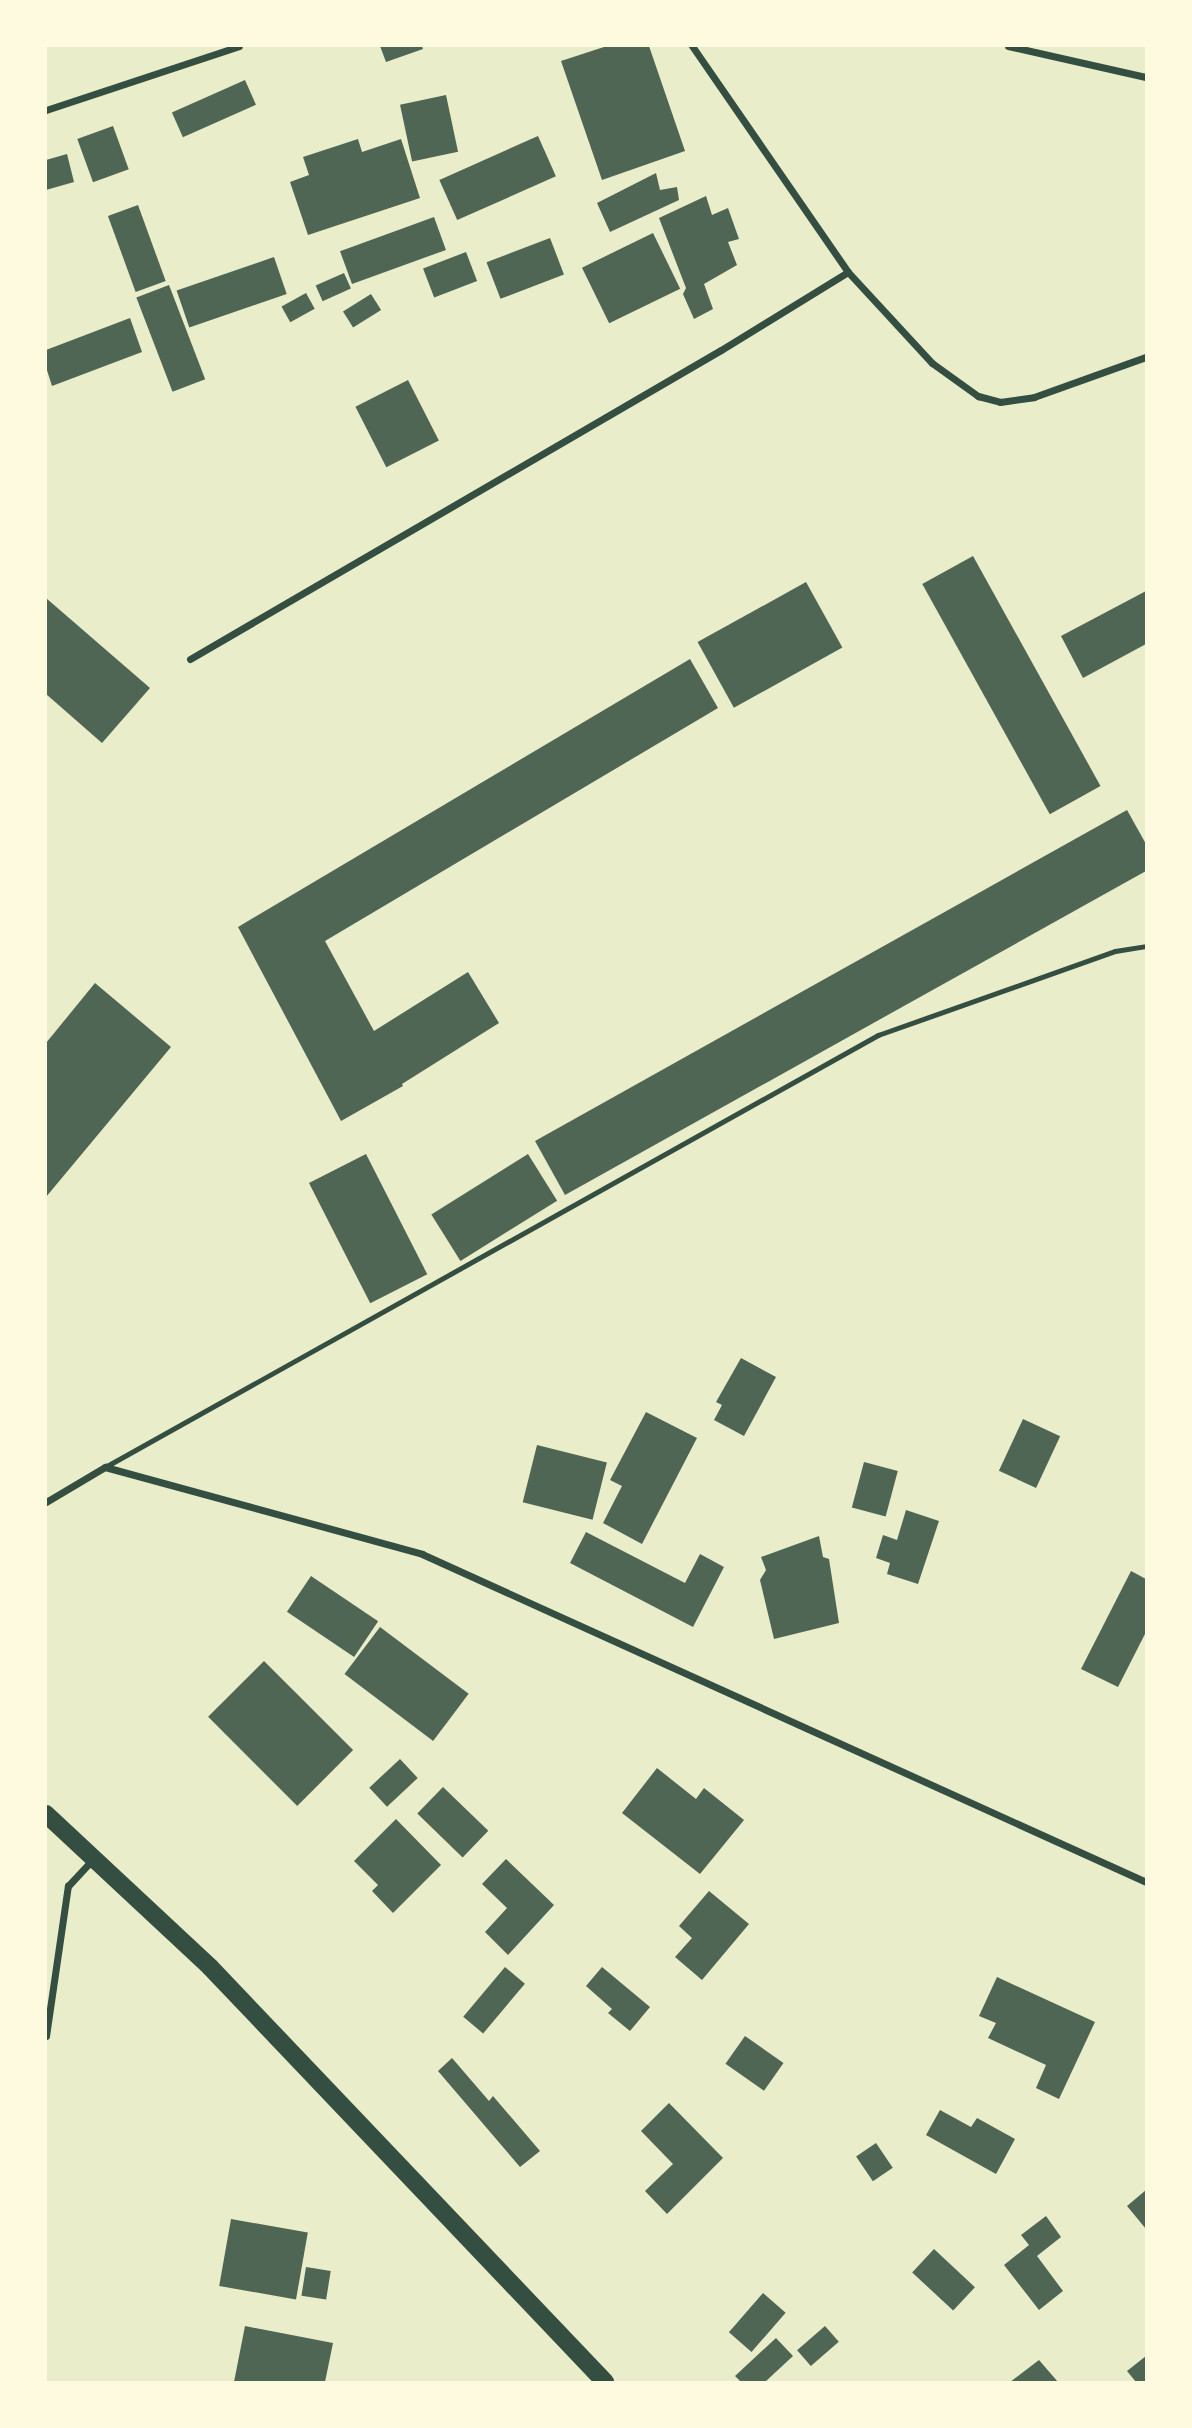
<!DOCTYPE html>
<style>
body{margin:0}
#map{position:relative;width:1192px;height:2428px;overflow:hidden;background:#e9edc9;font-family:Montserrat,sans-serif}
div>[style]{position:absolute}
.building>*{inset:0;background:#4f6655;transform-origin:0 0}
.service>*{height:5px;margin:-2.5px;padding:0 2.5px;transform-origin:2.5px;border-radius:2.5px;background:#344e41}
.minor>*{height:7px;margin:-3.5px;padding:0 3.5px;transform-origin:3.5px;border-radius:3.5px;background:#344e41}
.primary>*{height:18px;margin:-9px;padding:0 9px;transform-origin:9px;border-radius:9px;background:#344e41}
span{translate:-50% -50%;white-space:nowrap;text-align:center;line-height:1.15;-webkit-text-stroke:5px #fefae0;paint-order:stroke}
.frame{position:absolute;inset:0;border:47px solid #fefae0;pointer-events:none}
</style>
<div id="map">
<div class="building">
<div style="clip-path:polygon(380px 46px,422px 46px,423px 49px,386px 62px)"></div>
<div style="clip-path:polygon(607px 46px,649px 46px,685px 151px,602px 180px,561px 61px)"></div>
<div style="left:245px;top:80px;width:27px;height:80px;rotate:66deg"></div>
<div style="left:446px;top:95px;width:58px;height:47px;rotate:78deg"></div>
<div style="left:113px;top:126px;width:46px;height:38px;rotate:70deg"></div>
<div style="left:538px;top:136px;width:44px;height:108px;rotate:66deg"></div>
<div style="clip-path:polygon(358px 139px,362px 152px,401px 139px,420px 198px,308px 235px,290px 182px,309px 175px,303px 157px)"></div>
<div style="clip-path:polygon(67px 154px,74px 182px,46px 190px,46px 160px)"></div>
<div style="clip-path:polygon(656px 173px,660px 190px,677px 187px,679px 200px,610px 232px,597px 203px)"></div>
<div style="clip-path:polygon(706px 196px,712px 215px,728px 208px,739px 239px,728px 242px,737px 265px,704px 284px,713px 309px,694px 319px,683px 294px,686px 288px,659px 218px)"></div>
<div style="left:138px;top:205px;width:81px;height:32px;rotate:70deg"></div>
<div style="left:434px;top:217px;width:35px;height:100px;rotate:70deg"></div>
<div style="left:653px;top:233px;width:62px;height:79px;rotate:64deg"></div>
<div style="left:550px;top:238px;width:39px;height:68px;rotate:69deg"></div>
<div style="left:466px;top:252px;width:31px;height:46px;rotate:69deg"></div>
<div style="left:274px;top:257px;width:39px;height:103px;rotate:71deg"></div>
<div style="left:344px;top:273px;width:17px;height:31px;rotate:66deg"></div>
<div style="left:169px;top:285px;width:101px;height:35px;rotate:69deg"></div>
<div style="left:306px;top:293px;width:18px;height:28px;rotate:61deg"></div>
<div style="left:371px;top:294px;width:19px;height:33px;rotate:58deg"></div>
<div style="clip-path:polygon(130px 318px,142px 352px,52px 386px,46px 367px,46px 350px)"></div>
<div style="left:408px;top:380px;width:68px;height:59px;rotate:63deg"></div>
<div style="left:973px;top:556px;width:263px;height:58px;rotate:61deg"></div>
<div style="left:806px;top:582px;width:75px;height:124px;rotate:61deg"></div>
<div style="clip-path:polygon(1146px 591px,1146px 644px,1083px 678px,1061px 636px)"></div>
<div style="clip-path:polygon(46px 598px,150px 688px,102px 743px,46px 694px)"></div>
<div style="clip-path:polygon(690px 659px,718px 708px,325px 941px,374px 1031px,468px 972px,499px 1023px,402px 1084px,403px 1086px,341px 1121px,238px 927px)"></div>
<div style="clip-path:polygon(1127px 810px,1146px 844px,1146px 871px,565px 1195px,535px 1141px)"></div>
<div style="clip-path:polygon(95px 983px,171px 1047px,46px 1197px,46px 1043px)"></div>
<div style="left:366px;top:1154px;width:135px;height:64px;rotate:63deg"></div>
<div style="left:528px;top:1154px;width:55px;height:114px;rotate:58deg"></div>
<div style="clip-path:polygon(741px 1358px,776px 1377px,744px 1436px,714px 1420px,722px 1405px,716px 1402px)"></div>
<div style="clip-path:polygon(646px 1412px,697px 1438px,642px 1544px,603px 1523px,622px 1486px,610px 1480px)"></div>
<div style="left:1023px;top:1419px;width:41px;height:57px;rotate:25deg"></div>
<div style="left:537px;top:1445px;width:72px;height:59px;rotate:14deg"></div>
<div style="left:864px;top:1462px;width:35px;height:47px;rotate:15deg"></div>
<div style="clip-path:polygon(906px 1510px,939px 1521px,918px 1584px,887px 1574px,890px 1563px,876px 1558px,883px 1535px,897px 1540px)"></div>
<div style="clip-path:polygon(586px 1532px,685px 1583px,700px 1554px,724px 1567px,693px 1627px,570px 1563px)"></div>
<div style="clip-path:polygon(819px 1536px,823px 1557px,829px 1559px,839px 1623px,774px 1639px,760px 1580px,766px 1570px,761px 1557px)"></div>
<div style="clip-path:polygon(1131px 1571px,1146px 1579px,1146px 1632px,1118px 1687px,1081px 1669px)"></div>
<div style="left:311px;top:1576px;width:81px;height:43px;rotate:34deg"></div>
<div style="left:380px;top:1627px;width:111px;height:59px;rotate:37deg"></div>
<div style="left:264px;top:1661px;width:126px;height:79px;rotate:45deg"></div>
<div style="left:400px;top:1759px;width:26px;height:42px;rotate:47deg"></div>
<div style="clip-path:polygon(657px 1768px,696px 1799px,704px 1788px,744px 1820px,700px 1874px,622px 1813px)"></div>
<div style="left:443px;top:1787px;width:63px;height:37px;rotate:44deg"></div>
<div style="clip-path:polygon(396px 1819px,441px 1865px,393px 1913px,372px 1891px,378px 1885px,354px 1861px)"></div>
<div style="clip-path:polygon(506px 1859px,554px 1905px,508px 1955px,485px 1932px,507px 1908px,482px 1884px)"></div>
<div style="clip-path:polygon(709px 1891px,749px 1924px,702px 1980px,675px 1957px,692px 1938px,679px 1926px)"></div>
<div style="left:505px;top:1967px;width:26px;height:65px;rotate:40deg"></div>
<div style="clip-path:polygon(602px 1967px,650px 2007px,630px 2031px,608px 2013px,612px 2009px,586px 1986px)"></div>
<div style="clip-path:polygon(997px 1977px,1095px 2022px,1059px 2099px,1036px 2088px,1046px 2065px,988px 2038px,996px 2023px,979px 2016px)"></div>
<div style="left:745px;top:2036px;width:47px;height:34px;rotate:35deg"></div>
<div style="clip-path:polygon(452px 2058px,489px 2101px,493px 2096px,540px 2151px,520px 2167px,438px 2071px)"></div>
<div style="clip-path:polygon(669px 2103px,723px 2158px,667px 2214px,645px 2191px,673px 2164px,641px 2131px)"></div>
<div style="clip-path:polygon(940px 2110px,971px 2127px,977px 2118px,1015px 2139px,996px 2174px,926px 2135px)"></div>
<div style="left:876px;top:2143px;width:30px;height:24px;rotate:56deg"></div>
<div style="clip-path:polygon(1146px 2190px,1146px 2229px,1127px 2206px)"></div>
<div style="clip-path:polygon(1046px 2216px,1061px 2237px,1037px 2256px,1063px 2291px,1039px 2310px,1004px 2265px,1029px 2245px,1021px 2235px)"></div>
<div style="left:231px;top:2219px;width:78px;height:68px;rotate:10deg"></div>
<div style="left:934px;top:2249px;width:56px;height:32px;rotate:43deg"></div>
<div style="left:306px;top:2267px;width:25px;height:29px;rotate:9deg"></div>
<div style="left:763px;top:2293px;width:30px;height:52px;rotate:41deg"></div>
<div style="clip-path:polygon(245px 2326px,333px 2343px,325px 2382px,234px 2382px)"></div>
<div style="left:825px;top:2326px;width:21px;height:37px;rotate:49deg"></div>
<div style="clip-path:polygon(776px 2338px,793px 2356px,765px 2382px,741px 2382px,735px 2376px)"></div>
<div style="clip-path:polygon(1146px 2356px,1146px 2382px,1136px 2382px,1127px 2371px)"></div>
<div style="clip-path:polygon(1039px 2360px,1058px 2382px,1010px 2382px)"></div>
</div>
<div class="service">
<div style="left:105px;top:1467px;width:886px;rotate:-29.2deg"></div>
<div style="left:878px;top:1035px;width:251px;rotate:-19.5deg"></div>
<div style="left:1115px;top:951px;width:31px;rotate:-9deg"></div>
</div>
<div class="minor">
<div style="left:1008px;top:46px;width:141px;rotate:12.7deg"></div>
<div style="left:46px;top:110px;width:203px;rotate:-18.3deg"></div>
<div style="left:848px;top:272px;width:124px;rotate:47.3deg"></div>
<div style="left:932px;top:363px;width:57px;rotate:35.7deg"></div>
<div style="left:978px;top:396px;width:23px;rotate:15deg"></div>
<div style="left:1000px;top:402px;width:34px;rotate:-8deg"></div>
<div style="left:1034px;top:397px;width:119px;rotate:-19.7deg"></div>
<div style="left:190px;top:659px;width:614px;rotate:-30.2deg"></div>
<div style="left:721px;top:350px;width:149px;rotate:-31.6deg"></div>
<div style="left:848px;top:272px;width:275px;rotate:-124.6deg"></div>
<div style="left:46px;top:1502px;width:69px;rotate:-30.7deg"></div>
<div style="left:105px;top:1467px;width:329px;rotate:15.3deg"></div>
<div style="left:422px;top:1554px;width:795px;rotate:24.37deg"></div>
<div style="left:46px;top:2036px;width:152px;rotate:-81.7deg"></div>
<div style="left:68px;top:1886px;width:37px;rotate:-47deg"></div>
</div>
<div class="primary">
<div style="left:46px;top:1814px;width:224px;rotate:43deg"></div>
<div style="left:210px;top:1967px;width:573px;rotate:46.41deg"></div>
</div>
<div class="frame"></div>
</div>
